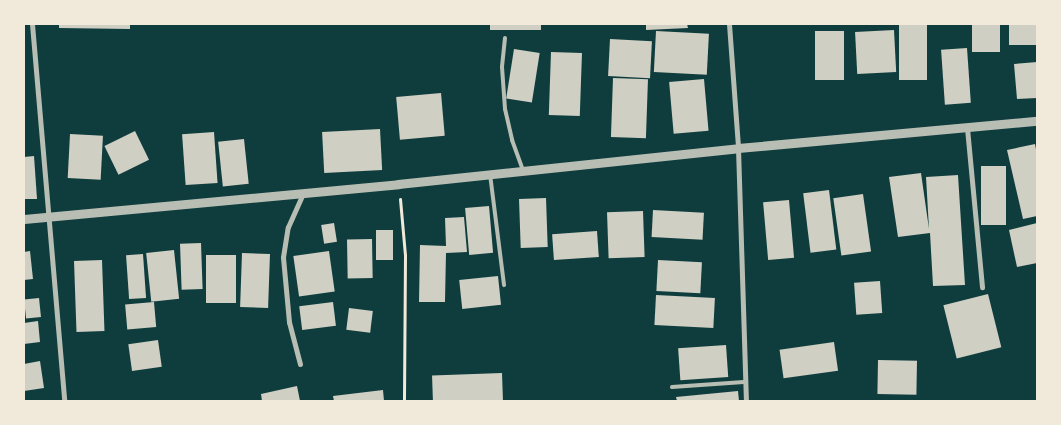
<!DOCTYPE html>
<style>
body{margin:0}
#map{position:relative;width:1061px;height:425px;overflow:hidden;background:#0f3d3e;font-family:Karla,sans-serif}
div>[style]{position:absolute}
.building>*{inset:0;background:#cfcfc3;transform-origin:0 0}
.path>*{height:3px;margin:-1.5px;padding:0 1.5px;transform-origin:1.5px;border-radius:1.5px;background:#f1e9da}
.service>*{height:4px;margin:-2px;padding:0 2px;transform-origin:2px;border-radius:2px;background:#b8beb3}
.minor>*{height:5px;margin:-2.5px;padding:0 2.5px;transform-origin:2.5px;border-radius:2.5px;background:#b8beb3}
.tertiary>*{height:9px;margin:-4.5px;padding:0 4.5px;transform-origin:4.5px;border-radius:4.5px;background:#b8beb3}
span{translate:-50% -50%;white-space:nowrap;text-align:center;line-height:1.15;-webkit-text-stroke:4px #f1e9da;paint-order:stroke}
.frame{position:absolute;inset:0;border:25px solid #f1e9da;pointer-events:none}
</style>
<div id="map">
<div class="building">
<div style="clip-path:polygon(59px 24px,130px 24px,130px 29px,59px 28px)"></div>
<div style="left:490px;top:24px;width:51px;height:6px"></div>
<div style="clip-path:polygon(646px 24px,687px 24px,688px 28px,646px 30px)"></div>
<div style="left:899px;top:24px;width:28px;height:56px"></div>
<div style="left:972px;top:24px;width:28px;height:28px"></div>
<div style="left:1009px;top:24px;width:28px;height:21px"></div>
<div style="left:894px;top:30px;width:42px;height:39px;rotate:87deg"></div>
<div style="left:656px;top:31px;width:53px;height:41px;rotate:3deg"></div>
<div style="left:815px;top:31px;width:29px;height:49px"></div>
<div style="left:610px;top:39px;width:42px;height:37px;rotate:3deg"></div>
<div style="left:967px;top:48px;width:55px;height:26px;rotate:86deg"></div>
<div style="left:514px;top:49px;width:26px;height:50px;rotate:9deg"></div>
<div style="left:551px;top:52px;width:31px;height:63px;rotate:2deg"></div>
<div style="clip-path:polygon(1037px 62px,1037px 98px,1017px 99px,1014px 64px)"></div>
<div style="left:613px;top:78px;width:35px;height:59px;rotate:2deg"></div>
<div style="left:704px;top:79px;width:52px;height:35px;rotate:85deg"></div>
<div style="left:441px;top:93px;width:43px;height:45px;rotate:85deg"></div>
<div style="left:380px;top:129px;width:41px;height:58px;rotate:87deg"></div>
<div style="left:135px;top:131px;width:32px;height:34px;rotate:64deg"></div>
<div style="left:214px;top:132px;width:51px;height:32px;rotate:86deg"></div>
<div style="left:70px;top:134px;width:33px;height:44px;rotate:3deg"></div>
<div style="left:244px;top:139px;width:45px;height:26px;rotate:84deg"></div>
<div style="clip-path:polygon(1035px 144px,1037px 155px,1037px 216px,1023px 219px,1007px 150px)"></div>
<div style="clip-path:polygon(34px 156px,37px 199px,24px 199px,24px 157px)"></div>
<div style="left:1006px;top:166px;width:59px;height:25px;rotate:90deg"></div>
<div style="clip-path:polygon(921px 173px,929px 229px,926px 177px,958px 175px,965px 285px,933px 286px,930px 233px,898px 237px,889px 177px)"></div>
<div style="left:829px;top:190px;width:60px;height:26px;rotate:83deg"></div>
<div style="left:863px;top:194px;width:58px;height:30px;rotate:82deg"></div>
<div style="left:546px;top:198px;width:49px;height:27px;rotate:88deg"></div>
<div style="left:789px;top:200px;width:58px;height:26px;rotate:85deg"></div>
<div style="left:489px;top:206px;width:47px;height:24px;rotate:85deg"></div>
<div style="left:653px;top:210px;width:51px;height:27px;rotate:3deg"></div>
<div style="left:643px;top:211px;width:46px;height:36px;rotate:88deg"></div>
<div style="clip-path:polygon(464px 217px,467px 252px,446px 253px,445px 302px,419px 302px,420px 245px,446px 246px,445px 218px)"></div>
<div style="left:334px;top:223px;width:19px;height:13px;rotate:81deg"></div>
<div style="clip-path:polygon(1037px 223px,1037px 263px,1017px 267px,1009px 230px)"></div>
<div style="left:376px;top:230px;width:17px;height:30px"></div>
<div style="left:597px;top:231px;width:26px;height:45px;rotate:86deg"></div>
<div style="left:372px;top:239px;width:39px;height:25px;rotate:89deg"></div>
<div style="left:201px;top:243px;width:46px;height:21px;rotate:88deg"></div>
<div style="left:174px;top:250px;width:49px;height:28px;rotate:84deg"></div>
<div style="clip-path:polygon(30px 251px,33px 279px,24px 280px,24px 252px)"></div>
<div style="left:329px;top:251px;width:41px;height:36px;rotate:82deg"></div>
<div style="left:242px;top:253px;width:28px;height:54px;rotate:2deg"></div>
<div style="left:143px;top:254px;width:44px;height:17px;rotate:86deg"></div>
<div style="left:206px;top:255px;width:30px;height:48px"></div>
<div style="left:102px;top:260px;width:71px;height:28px;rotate:88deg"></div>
<div style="left:658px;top:260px;width:44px;height:31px;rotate:3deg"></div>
<div style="left:498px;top:276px;width:29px;height:39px;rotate:84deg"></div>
<div style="left:880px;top:281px;width:32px;height:26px;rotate:86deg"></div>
<div style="left:988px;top:294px;width:55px;height:46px;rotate:76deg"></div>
<div style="left:656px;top:295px;width:59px;height:30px;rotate:3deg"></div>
<div style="left:39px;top:298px;width:19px;height:15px;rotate:84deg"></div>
<div style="left:154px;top:302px;width:25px;height:29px;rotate:85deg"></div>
<div style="left:333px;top:302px;width:24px;height:34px;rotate:83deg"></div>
<div style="left:349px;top:308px;width:24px;height:22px;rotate:7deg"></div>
<div style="clip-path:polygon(38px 321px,40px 342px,24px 344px,24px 323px)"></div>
<div style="left:158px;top:340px;width:27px;height:30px;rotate:82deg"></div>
<div style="left:834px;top:342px;width:29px;height:55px;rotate:82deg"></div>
<div style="left:726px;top:345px;width:32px;height:48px;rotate:86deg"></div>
<div style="left:878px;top:360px;width:39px;height:34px;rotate:1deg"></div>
<div style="clip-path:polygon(40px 361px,44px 388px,24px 391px,24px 364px)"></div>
<div style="left:502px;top:373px;width:27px;height:70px;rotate:88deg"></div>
<div style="clip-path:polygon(297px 386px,300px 401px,262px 401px,261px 394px)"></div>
<div style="clip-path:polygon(383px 390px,384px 401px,334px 401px,333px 396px)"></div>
<div style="clip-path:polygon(738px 391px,739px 401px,677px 401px,676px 397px)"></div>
</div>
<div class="path">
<div style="left:400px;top:199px;width:56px;rotate:84.9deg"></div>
<div style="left:405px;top:255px;width:146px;rotate:90.4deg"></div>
</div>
<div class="service">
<div style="left:505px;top:38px;width:29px;rotate:96deg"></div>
<div style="left:502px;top:67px;width:42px;rotate:85.9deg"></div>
<div style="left:505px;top:109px;width:32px;rotate:77deg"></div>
<div style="left:512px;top:140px;width:32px;rotate:70deg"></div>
<div style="left:490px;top:174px;width:112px;rotate:82.8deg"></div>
<div style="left:672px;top:387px;width:72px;rotate:-4deg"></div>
</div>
<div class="minor">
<div style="left:32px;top:24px;width:378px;rotate:85.1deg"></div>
<div style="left:729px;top:24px;width:124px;rotate:85.8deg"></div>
<div style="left:738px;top:148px;width:253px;rotate:88.2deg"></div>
<div style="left:967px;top:128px;width:160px;rotate:84.6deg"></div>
<div style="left:300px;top:364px;width:43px;rotate:-104.7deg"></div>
<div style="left:289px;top:322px;width:65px;rotate:-95.3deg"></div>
<div style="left:283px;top:257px;width:30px;rotate:-81deg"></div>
<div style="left:288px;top:227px;width:37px;rotate:-66deg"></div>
</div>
<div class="tertiary">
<div style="left:24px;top:219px;width:376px;rotate:-5.3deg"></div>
<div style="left:398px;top:184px;width:342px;rotate:-6deg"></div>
<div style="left:738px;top:148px;width:300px;rotate:-5.2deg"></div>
</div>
<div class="frame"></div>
</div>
